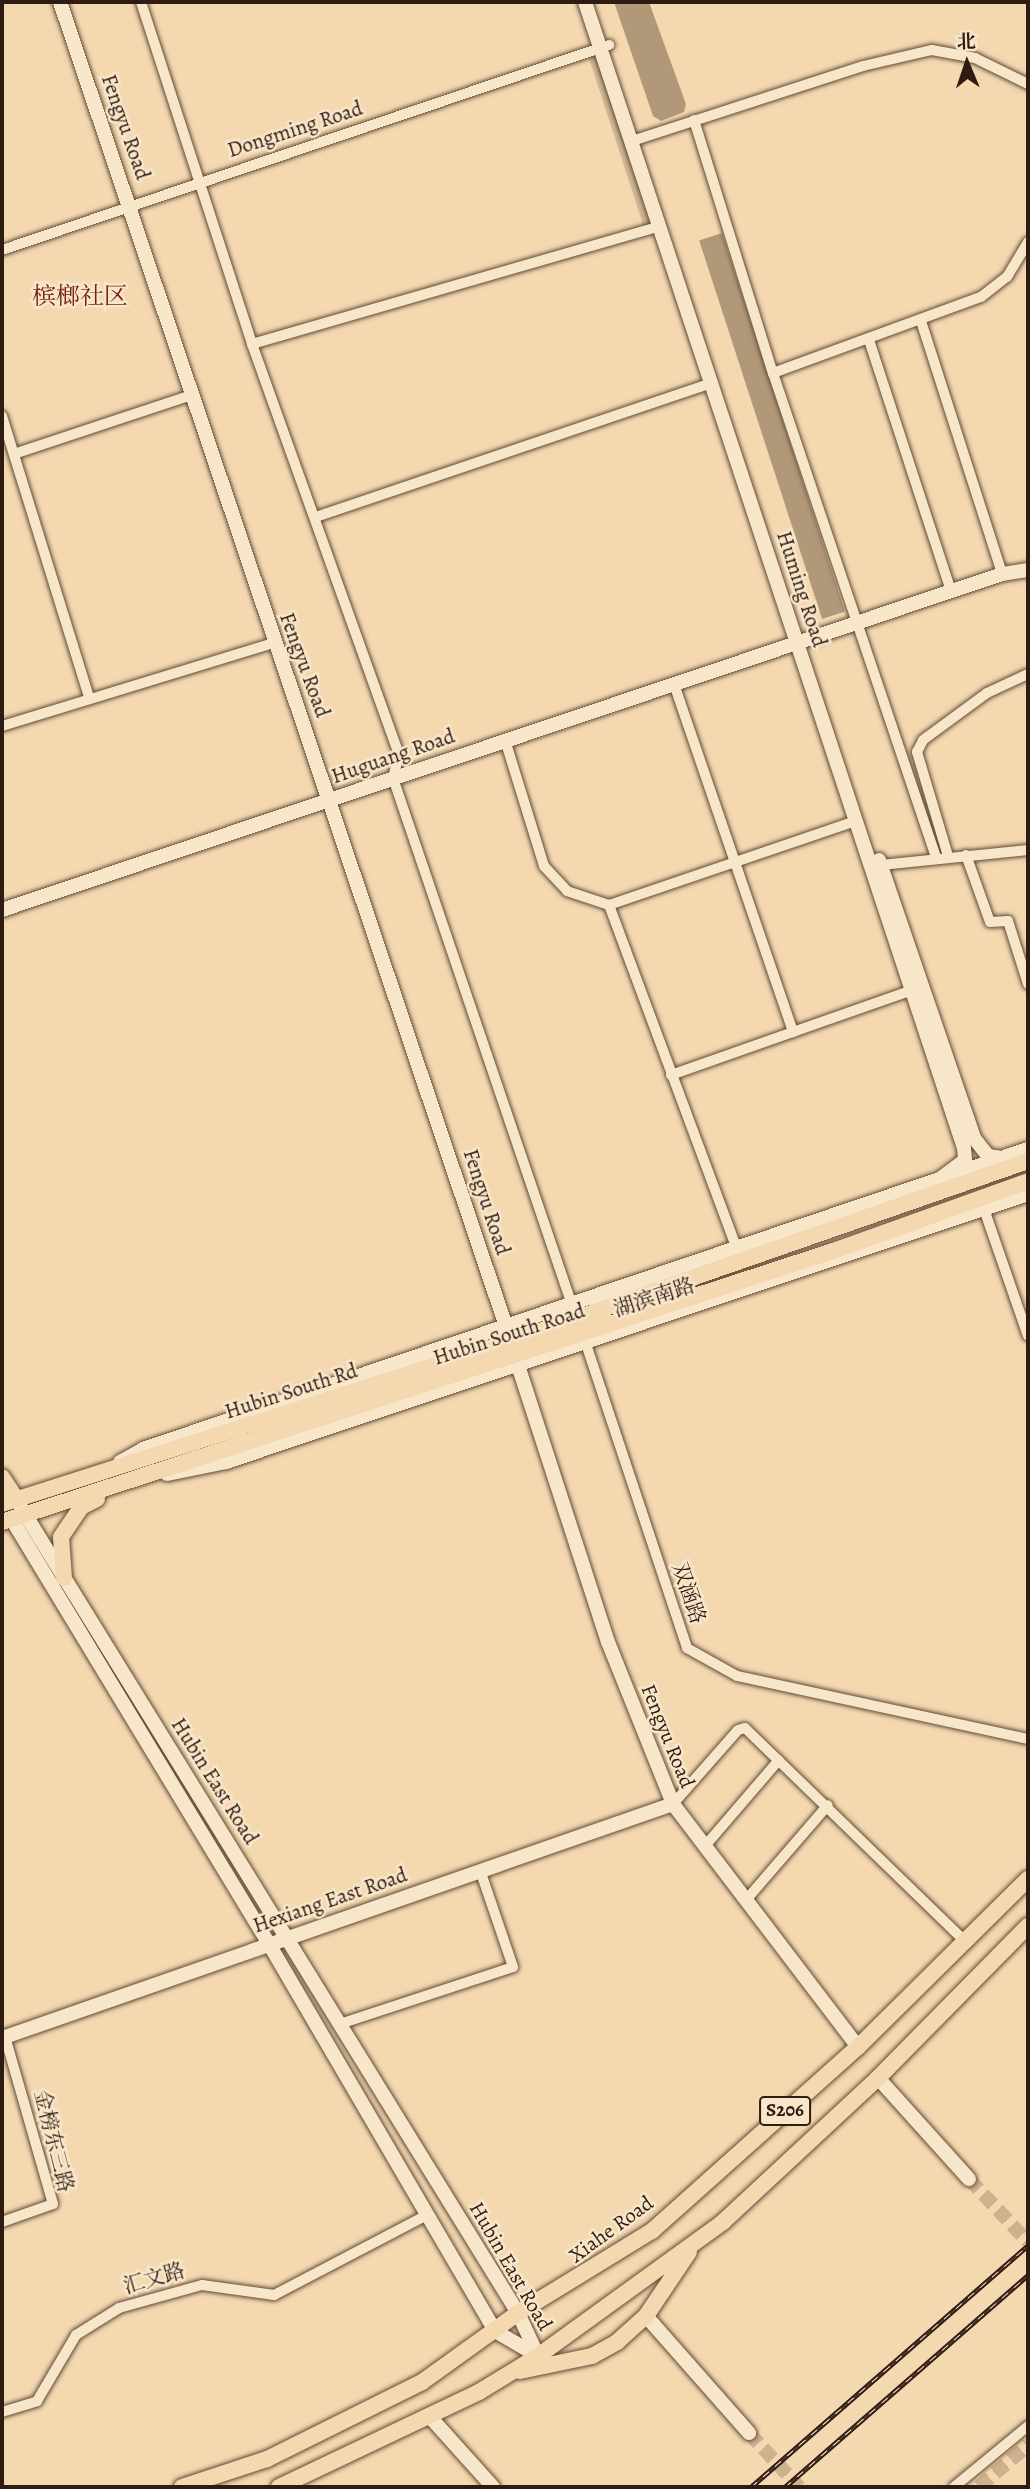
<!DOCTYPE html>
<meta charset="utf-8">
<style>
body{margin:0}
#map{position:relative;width:1030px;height:2489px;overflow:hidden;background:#f4d8af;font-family:Alegreya,"Noto Serif SC",serif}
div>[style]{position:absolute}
.green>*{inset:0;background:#d2b894;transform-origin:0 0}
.water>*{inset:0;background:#b19879;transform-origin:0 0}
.secondary-tunnel>*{height:14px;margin-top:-7px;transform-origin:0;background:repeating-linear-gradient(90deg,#ccb28f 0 14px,transparent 0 21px)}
.roads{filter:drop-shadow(0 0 2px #604a38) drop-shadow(0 0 2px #604a38)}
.street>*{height:10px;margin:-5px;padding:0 5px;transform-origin:5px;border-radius:5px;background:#f8e6cb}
.secondary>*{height:14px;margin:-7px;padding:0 7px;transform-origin:7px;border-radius:7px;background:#f8e6cb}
.primary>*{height:16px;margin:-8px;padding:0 8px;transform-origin:8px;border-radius:8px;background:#f4d8af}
.rail>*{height:5px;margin-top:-2.5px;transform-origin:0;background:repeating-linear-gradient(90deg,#f8e6cb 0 8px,#2e1b11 0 16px);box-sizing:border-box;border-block:2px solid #2e1b11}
span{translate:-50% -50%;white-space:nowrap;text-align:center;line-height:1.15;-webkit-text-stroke:5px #f8e6cb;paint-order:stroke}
.shield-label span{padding:2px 5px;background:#f8e6cb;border:2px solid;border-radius:5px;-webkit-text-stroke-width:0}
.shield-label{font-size:19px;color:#2e1b11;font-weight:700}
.street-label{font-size:21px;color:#2e1b11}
.quarter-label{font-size:24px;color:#7a1f14}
.frame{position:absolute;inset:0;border:4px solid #2e1b11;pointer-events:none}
.north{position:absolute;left:932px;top:28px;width:70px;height:70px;-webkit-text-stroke:5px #f8e6cb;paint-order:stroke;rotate:358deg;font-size:19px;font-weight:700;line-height:28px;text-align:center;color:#2e1b11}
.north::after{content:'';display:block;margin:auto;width:24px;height:32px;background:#2e1b11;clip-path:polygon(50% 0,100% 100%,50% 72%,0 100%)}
</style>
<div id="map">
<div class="green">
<div style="left:601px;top:53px;width:178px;height:13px;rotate:72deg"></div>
</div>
<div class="water">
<div style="clip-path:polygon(614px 2px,649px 2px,686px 104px,684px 112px,661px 121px,653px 116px)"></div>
<div style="left:722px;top:233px;width:398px;height:24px;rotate:72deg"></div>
</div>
<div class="secondary-tunnel">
<div style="left:969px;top:2179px;width:86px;rotate:46.9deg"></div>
<div style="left:749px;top:2433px;width:74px;rotate:47.2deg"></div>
<div style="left:979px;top:2487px;width:65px;rotate:-40.6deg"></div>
</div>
<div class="roads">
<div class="street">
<div style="left:141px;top:2px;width:360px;rotate:72deg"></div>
<div style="left:252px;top:344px;width:436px;rotate:70.3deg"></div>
<div style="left:399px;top:755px;width:24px;rotate:105deg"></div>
<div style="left:393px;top:778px;width:560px;rotate:71.24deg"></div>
<div style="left:694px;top:120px;width:265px;rotate:72.7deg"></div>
<div style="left:773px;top:373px;width:511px;rotate:71.39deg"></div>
<div style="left:632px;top:141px;width:243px;rotate:-18deg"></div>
<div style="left:863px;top:66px;width:71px;rotate:-13.1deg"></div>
<div style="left:932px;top:50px;width:44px;rotate:10.5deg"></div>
<div style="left:975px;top:58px;width:59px;rotate:26.1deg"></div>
<div style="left:2px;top:250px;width:641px;rotate:-18.66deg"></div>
<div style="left:921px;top:321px;width:266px;rotate:72.2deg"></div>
<div style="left:869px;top:340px;width:264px;rotate:71.9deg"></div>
<div style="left:252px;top:344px;width:425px;rotate:-16.1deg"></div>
<div style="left:773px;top:373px;width:221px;rotate:-20.1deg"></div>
<div style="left:981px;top:297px;width:33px;rotate:-38deg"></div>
<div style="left:1007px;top:277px;width:41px;rotate:-59deg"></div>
<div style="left:2px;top:416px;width:294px;rotate:72.8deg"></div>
<div style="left:14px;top:454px;width:187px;rotate:-18.4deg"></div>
<div style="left:316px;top:517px;width:419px;rotate:-18.7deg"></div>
<div style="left:674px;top:684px;width:368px;rotate:71.1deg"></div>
<div style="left:2px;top:726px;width:284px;rotate:-17deg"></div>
<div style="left:505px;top:740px;width:132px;rotate:72.8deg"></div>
<div style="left:544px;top:866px;width:34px;rotate:47deg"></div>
<div style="left:567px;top:891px;width:44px;rotate:18.4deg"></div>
<div style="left:609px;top:905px;width:368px;rotate:69.6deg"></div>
<div style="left:966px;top:855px;width:71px;rotate:70.3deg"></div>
<div style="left:990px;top:922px;width:18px;rotate:-3deg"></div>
<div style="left:1008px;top:921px;width:66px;rotate:72.4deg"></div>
<div style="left:948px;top:856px;width:109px;rotate:-106.6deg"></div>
<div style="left:917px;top:752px;width:13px;rotate:-63deg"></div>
<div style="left:923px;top:740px;width:79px;rotate:-36.3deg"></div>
<div style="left:987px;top:693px;width:45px;rotate:-24.9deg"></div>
<div style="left:881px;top:865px;width:148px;rotate:-5.8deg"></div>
<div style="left:609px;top:905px;width:261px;rotate:-18.8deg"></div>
<div style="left:671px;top:1075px;width:256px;rotate:-19.4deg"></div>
<div style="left:984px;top:1209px;width:134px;rotate:70.9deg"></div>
<div style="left:583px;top:1335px;width:330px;rotate:71.6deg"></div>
<div style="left:687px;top:1648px;width:57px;rotate:29.2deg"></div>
<div style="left:737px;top:1676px;width:298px;rotate:12.2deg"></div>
<div style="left:673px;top:1804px;width:98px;rotate:-48.7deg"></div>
<div style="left:738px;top:1730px;width:7px;rotate:-16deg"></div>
<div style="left:745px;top:1728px;width:309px;rotate:44.1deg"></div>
<div style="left:705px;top:1846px;width:113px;rotate:-49.3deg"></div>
<div style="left:746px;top:1900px;width:125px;rotate:-49.2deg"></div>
<div style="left:340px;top:2024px;width:182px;rotate:-18.2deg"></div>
<div style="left:513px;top:1967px;width:102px;rotate:-108.8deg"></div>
<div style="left:2px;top:2222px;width:54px;rotate:-19.4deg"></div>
<div style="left:53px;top:2204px;width:174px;rotate:-106deg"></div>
<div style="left:2px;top:2412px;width:37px;rotate:-17deg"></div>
<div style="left:37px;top:2401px;width:77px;rotate:-59.4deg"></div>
<div style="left:76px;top:2335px;width:51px;rotate:-32.1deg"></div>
<div style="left:119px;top:2308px;width:86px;rotate:-15.5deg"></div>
<div style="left:202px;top:2285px;width:73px;rotate:7.9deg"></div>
<div style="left:274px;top:2295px;width:173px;rotate:-27.6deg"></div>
<div style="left:954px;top:2487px;width:96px;rotate:-39.5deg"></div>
</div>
<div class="secondary">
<div style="left:60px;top:2px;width:1413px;rotate:71.39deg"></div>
<div style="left:585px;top:2px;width:1207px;rotate:71.7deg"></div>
<div style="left:964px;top:1148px;width:12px;rotate:85deg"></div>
<div style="left:965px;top:1160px;width:31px;rotate:143deg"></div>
<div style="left:879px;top:860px;width:294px;rotate:71.1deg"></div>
<div style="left:974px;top:1138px;width:23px;rotate:52deg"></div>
<div style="left:988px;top:1156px;width:14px;rotate:8deg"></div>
<div style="left:2px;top:910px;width:1055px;rotate:-18.57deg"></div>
<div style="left:1002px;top:574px;width:26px;rotate:-9deg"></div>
<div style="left:515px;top:1356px;width:301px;rotate:72deg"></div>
<div style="left:608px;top:1642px;width:175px;rotate:68.1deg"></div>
<div style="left:673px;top:1804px;width:305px;rotate:52.7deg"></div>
<div style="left:120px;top:1462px;width:26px;rotate:-29deg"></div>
<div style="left:143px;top:1449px;width:934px;rotate:-18.73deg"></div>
<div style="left:167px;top:1474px;width:60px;rotate:-11.5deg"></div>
<div style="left:226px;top:1462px;width:846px;rotate:-18.48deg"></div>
<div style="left:20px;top:1506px;width:948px;rotate:58.32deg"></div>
<div style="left:518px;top:2313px;width:47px;rotate:65.1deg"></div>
<div style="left:11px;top:1518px;width:498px;rotate:58.8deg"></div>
<div style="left:269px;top:1944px;width:448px;rotate:59.7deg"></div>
<div style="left:495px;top:2331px;width:50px;rotate:30.2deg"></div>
<div style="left:2px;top:2038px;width:711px;rotate:-19.23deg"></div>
<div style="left:878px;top:2078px;width:136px;rotate:48deg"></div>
<div style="left:646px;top:2316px;width:156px;rotate:48.6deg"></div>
<div style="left:431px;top:2418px;width:93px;rotate:48.1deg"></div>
</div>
<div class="primary">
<div style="left:2px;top:1477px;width:27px;rotate:57deg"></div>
<div style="left:2px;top:1504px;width:534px;rotate:-17.76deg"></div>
<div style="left:511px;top:1341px;width:547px;rotate:-19.2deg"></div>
<div style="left:2px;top:1522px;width:874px;rotate:-18.06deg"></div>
<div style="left:833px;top:1251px;width:207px;rotate:-19.7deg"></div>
<div style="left:64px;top:1578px;width:41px;rotate:-94.2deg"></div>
<div style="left:61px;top:1537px;width:36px;rotate:-56deg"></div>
<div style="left:81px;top:1507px;width:18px;rotate:-27deg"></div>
<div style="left:520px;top:2371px;width:74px;rotate:-11.8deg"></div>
<div style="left:592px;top:2356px;width:29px;rotate:-29deg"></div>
<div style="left:617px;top:2342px;width:39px;rotate:-42deg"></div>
<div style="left:646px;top:2316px;width:77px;rotate:-56.1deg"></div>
<div style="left:182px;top:2487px;width:89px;rotate:-18.2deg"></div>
<div style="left:267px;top:2459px;width:173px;rotate:-26.4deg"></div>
<div style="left:422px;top:2382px;width:118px;rotate:-35.7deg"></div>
<div style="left:518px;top:2313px;width:157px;rotate:-31.5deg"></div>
<div style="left:652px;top:2231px;width:276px;rotate:-41.8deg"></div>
<div style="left:858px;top:2047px;width:239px;rotate:-44.7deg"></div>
<div style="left:279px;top:2487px;width:221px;rotate:-25.4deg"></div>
<div style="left:479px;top:2392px;width:69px;rotate:-31.4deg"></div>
<div style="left:538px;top:2356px;width:228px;rotate:-35.9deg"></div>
<div style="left:723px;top:2222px;width:212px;rotate:-42.9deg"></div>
<div style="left:878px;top:2078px;width:214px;rotate:-45.4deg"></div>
</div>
</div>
<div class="rail">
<div style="left:751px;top:2487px;width:368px;rotate:-41.1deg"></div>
<div style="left:785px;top:2487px;width:322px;rotate:-41.1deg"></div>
</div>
<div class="shield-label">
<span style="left:785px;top:2111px">S206</span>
</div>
<div class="street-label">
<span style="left:126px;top:127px;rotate:71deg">Fengyu Road</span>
<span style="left:295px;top:129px;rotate:-18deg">Dongming Road</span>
<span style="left:802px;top:589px;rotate:72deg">Huming Road</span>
<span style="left:305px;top:665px;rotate:70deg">Fengyu Road</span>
<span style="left:393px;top:756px;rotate:-19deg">Huguang Road</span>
<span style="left:487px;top:1202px;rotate:72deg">Fengyu Road</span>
<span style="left:654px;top:1297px;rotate:-18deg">湖滨南路</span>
<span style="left:509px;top:1334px;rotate:-18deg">Hubin South Road</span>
<span style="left:291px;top:1391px;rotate:-18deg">Hubin South Rd</span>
<span style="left:689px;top:1593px;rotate:71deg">双涵路</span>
<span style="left:668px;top:1736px;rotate:68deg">Fengyu Road</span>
<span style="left:215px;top:1781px;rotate:58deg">Hubin East Road</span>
<span style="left:330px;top:1900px;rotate:-19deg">Hexiang East Road</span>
<span style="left:54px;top:2141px;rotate:76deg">金榜东三路</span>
<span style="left:611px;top:2229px;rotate:-36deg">Xiahe Road</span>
<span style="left:511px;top:2266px;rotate:60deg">Hubin East Road</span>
<span style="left:154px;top:2278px;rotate:-16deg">汇文路</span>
</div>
<div class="quarter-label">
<span style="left:80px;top:297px">槟榔社区</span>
</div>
<div class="frame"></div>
<div class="north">北</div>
</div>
